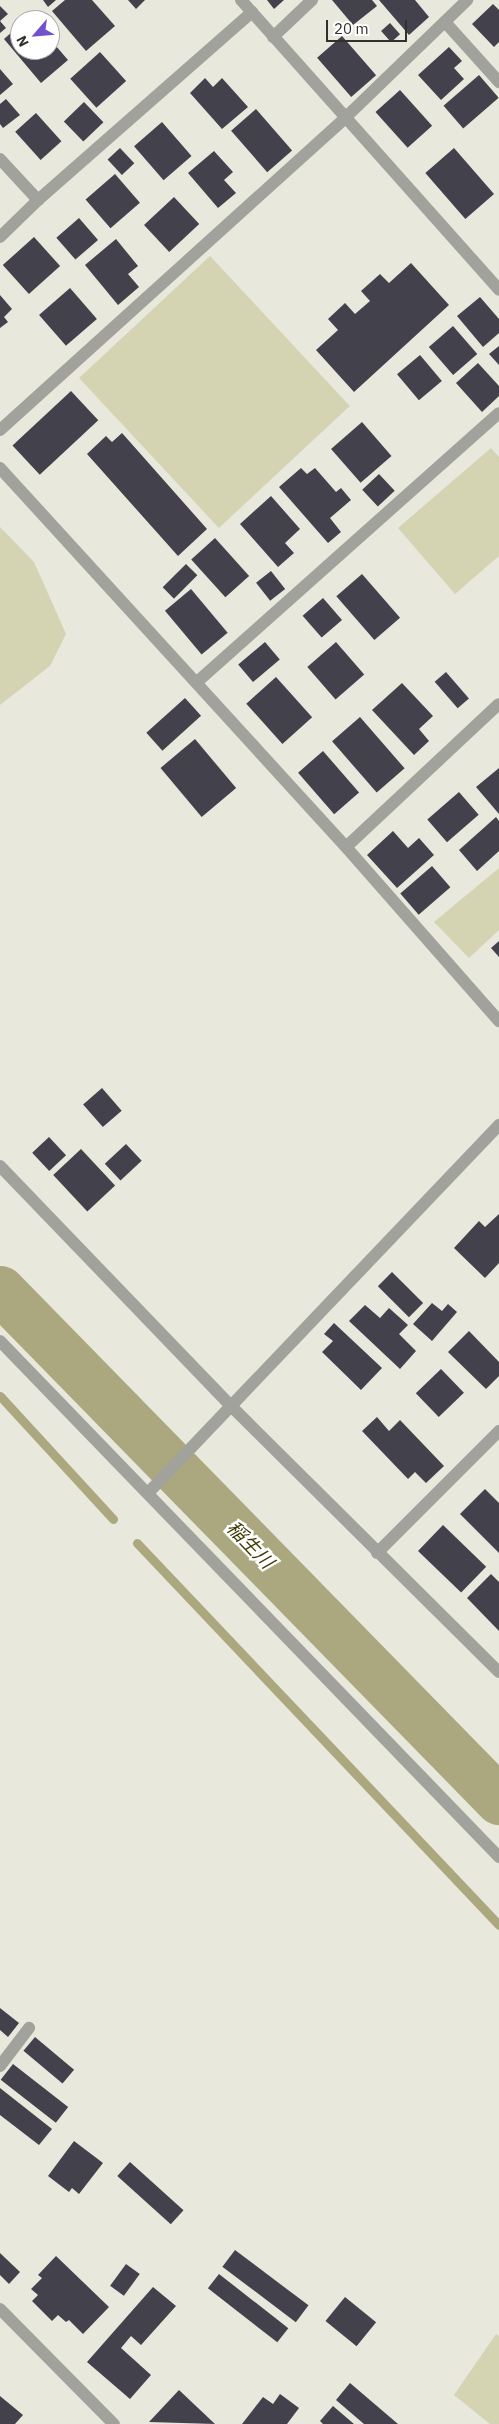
<!DOCTYPE html>
<meta charset="utf-8">
<style>
body{margin:0}
#map{position:relative;width:499px;height:2424px;overflow:hidden;background:#e9e8dc;font-family:"IBM Plex Sans","Noto Sans JP",sans-serif}
div>[style]{position:absolute}
.green>*{inset:0;background:#d4d3b2;transform-origin:0 0}
.stream>*{height:9px;margin:-4.5px;padding:0 4.5px;transform-origin:4.5px;border-radius:4.5px;background:#aba87f}
.river>*{height:49px;margin:-24.5px;padding:0 24.5px;transform-origin:24.5px;border-radius:24.5px;background:#aba87f}
.building>*{inset:0;background:#43424c;transform-origin:0 0}
.service>*{height:12px;margin:-6px;padding:0 6px;transform-origin:6px;border-radius:6px;background:#a2a29d}
.minor>*{height:12px;margin:-6px;padding:0 6px;transform-origin:6px;border-radius:6px;background:#a2a29d}
.tertiary>*{height:12px;margin:-6px;padding:0 6px;transform-origin:6px;border-radius:6px;background:#a2a29d}
span{translate:-50% -50%;white-space:nowrap;text-align:center;line-height:1.15;-webkit-text-stroke:5px #fff;paint-order:stroke}
.water-label{font-size:19px;color:#3f3b05;font-style:italic}
.north{position:absolute;left:10px;top:10px;width:50px;height:50px;box-sizing:border-box;background:#fff;border:1px solid #adacab;border-radius:50%;rotate:243deg;font-size:14px;font-weight:700;line-height:20px;text-align:center;color:#31302c}
.north::after{content:'';display:block;margin:auto;width:18px;height:22px;background:#7152cc;clip-path:polygon(50% 0,100% 100%,50% 72%,0 100%)}
.scale{position:absolute;left:326px;top:20px;width:81px;height:22px;box-sizing:border-box;border:2px solid #31302c;border-top:0;padding-left:6px;font-size:15px;line-height:18px;white-space:nowrap;color:#31302c;-webkit-text-stroke:4px #fff;paint-order:stroke}
</style>
<div id="map">
<div class="green">
<div style="left:210px;top:256px;width:205px;height:179px;rotate:47deg"></div>
<div style="clip-path:polygon(491px 448px,499px 457px,499px 556px,455px 594px,398px 528px)"></div>
<div style="clip-path:polygon(0 527px,34px 562px,66px 634px,50px 666px,0 705px)"></div>
<div style="clip-path:polygon(499px 868px,499px 930px,469px 958px,434px 922px)"></div>
<div style="clip-path:polygon(496px 2334px,499px 2336px,499px 2424px,490px 2424px,454px 2395px)"></div>
</div>
<div class="stream">
<div style="left:0;top:1396px;width:167px;rotate:47.4deg"></div>
<div style="left:137px;top:1543px;width:526px;rotate:46.54deg"></div>
</div>
<div class="river">
<div style="left:0;top:1290px;width:714px;rotate:45.62deg"></div>
</div>
<div class="building">
<div style="clip-path:polygon(43px 0,56px 0,48px 7px)"></div>
<div style="clip-path:polygon(65px 0,92px 0,115px 26px,86px 51px,52px 11px)"></div>
<div style="clip-path:polygon(128px 0,145px 0,136px 9px)"></div>
<div style="clip-path:polygon(267px 0,284px 0,274px 9px)"></div>
<div style="clip-path:polygon(332px 0,372px 0,377px 6px,353px 25px)"></div>
<div style="clip-path:polygon(379px 0,415px 0,429px 17px,409px 35px)"></div>
<div style="clip-path:polygon(493px 4px,499px 10px,499px 42px,494px 47px,472px 24px)"></div>
<div style="clip-path:polygon(0 6px,8px 14px,0 21px,6px 28px,0 33px)"></div>
<div style="left:390px;top:23px;width:15px;height:12px;rotate:48deg"></div>
<div style="clip-path:polygon(20px 25px,20px 50px,50px 50px,50px 39px,68px 60px,41px 83px,4px 39px)"></div>
<div style="left:342px;top:36px;width:52px;height:33px;rotate:49deg"></div>
<div style="clip-path:polygon(449px 47px,462px 61px,454px 68px,464px 79px,441px 100px,418px 75px)"></div>
<div style="left:100px;top:52px;width:39px;height:40px;rotate:48deg"></div>
<div style="clip-path:polygon(0 69px,13px 84px,0 95px)"></div>
<div style="left:479px;top:75px;width:30px;height:47px;rotate:49deg"></div>
<div style="clip-path:polygon(205px 78px,213px 87px,222px 78px,248px 107px,222px 129px,190px 93px)"></div>
<div style="left:400px;top:90px;width:48px;height:33px;rotate:48deg"></div>
<div style="clip-path:polygon(6px 99px,20px 115px,3px 128px,0 124px,0 104px)"></div>
<div style="left:84px;top:102px;width:28px;height:28px;rotate:46deg"></div>
<div style="left:256px;top:109px;width:55px;height:33px;rotate:49deg"></div>
<div style="left:36px;top:113px;width:38px;height:28px;rotate:48deg"></div>
<div style="left:162px;top:122px;width:45px;height:37px;rotate:49deg"></div>
<div style="left:120px;top:148px;width:21px;height:17px;rotate:47deg"></div>
<div style="left:454px;top:148px;width:61px;height:38px;rotate:49deg"></div>
<div style="clip-path:polygon(214px 151px,233px 172px,224px 180px,236px 193px,218px 208px,188px 173px)"></div>
<div style="left:115px;top:174px;width:38px;height:39px;rotate:49deg"></div>
<div style="left:174px;top:197px;width:37px;height:41px;rotate:47deg"></div>
<div style="left:79px;top:218px;width:29px;height:30px;rotate:49deg"></div>
<div style="left:34px;top:237px;width:39px;height:42px;rotate:48deg"></div>
<div style="clip-path:polygon(116px 239px,138px 266px,128px 274px,139px 287px,118px 305px,85px 265px)"></div>
<div style="clip-path:polygon(411px 263px,449px 305px,354px 392px,316px 350px,338px 330px,328px 319px,345px 303px,355px 314px,370px 301px,361px 291px,380px 274px,389px 283px)"></div>
<div style="left:70px;top:288px;width:41px;height:41px;rotate:49deg"></div>
<div style="clip-path:polygon(0 295px,12px 309px,4px 317px,8px 322px,0 328px)"></div>
<div style="clip-path:polygon(480px 297px,499px 319px,499px 333px,483px 347px,457px 316px)"></div>
<div style="left:453px;top:326px;width:37px;height:32px;rotate:49deg"></div>
<div style="clip-path:polygon(499px 346px,499px 365px,489px 354px)"></div>
<div style="left:420px;top:355px;width:34px;height:30px;rotate:50deg"></div>
<div style="clip-path:polygon(478px 363px,499px 386px,499px 396px,482px 412px,456px 383px)"></div>
<div style="left:71px;top:391px;width:40px;height:80px;rotate:47deg"></div>
<div style="left:362px;top:422px;width:45px;height:41px;rotate:49deg"></div>
<div style="clip-path:polygon(122px 433px,207px 529px,178px 556px,87px 454px,106px 436px,112px 442px)"></div>
<div style="clip-path:polygon(301px 468px,307px 474px,315px 468px,336px 492px,341px 488px,351px 500px,330px 518px,341px 532px,328px 543px,279px 487px)"></div>
<div style="left:379px;top:474px;width:23px;height:23px;rotate:47deg"></div>
<div style="clip-path:polygon(271px 496px,300px 529px,285px 543px,294px 553px,278px 567px,240px 524px)"></div>
<div style="left:215px;top:538px;width:51px;height:32px;rotate:48deg"></div>
<div style="left:186px;top:564px;width:16px;height:33px;rotate:45deg"></div>
<div style="left:271px;top:571px;width:23px;height:19px;rotate:52deg"></div>
<div style="left:362px;top:574px;width:58px;height:34px;rotate:49deg"></div>
<div style="left:191px;top:589px;width:57px;height:34px;rotate:50deg"></div>
<div style="left:323px;top:598px;width:29px;height:27px;rotate:49deg"></div>
<div style="left:265px;top:642px;width:23px;height:35px;rotate:50deg"></div>
<div style="left:336px;top:642px;width:43px;height:38px;rotate:49deg"></div>
<div style="left:446px;top:672px;width:35px;height:15px;rotate:49deg"></div>
<div style="left:276px;top:677px;width:54px;height:40px;rotate:48deg"></div>
<div style="clip-path:polygon(402px 683px,433px 716px,419px 729px,429px 741px,414px 755px,372px 710px)"></div>
<div style="left:185px;top:698px;width:24px;height:52px;rotate:48deg"></div>
<div style="left:360px;top:717px;width:68px;height:37px;rotate:49deg"></div>
<div style="left:195px;top:739px;width:64px;height:45px;rotate:50deg"></div>
<div style="left:323px;top:751px;width:55px;height:33px;rotate:49deg"></div>
<div style="clip-path:polygon(499px 768px,499px 814px,476px 787px)"></div>
<div style="left:459px;top:792px;width:30px;height:42px;rotate:49deg"></div>
<div style="clip-path:polygon(496px 817px,499px 821px,499px 851px,477px 871px,459px 850px)"></div>
<div style="clip-path:polygon(393px 831px,408px 848px,419px 838px,434px 855px,397px 888px,367px 855px)"></div>
<div style="left:432px;top:866px;width:28px;height:42px;rotate:49deg"></div>
<div style="clip-path:polygon(499px 941px,499px 957px,491px 948px)"></div>
<div style="left:102px;top:1088px;width:30px;height:25px;rotate:49deg"></div>
<div style="left:49px;top:1137px;width:25px;height:23px;rotate:47deg"></div>
<div style="left:126px;top:1144px;width:23px;height:29px;rotate:47deg"></div>
<div style="left:81px;top:1149px;width:50px;height:38px;rotate:47deg"></div>
<div style="clip-path:polygon(499px 1214px,499px 1263px,485px 1278px,454px 1248px,479px 1221px,485px 1227px)"></div>
<div style="left:392px;top:1272px;width:44px;height:20px;rotate:45deg"></div>
<div style="clip-path:polygon(432px 1303px,442px 1311px,448px 1304px,457px 1312px,432px 1341px,413px 1324px)"></div>
<div style="clip-path:polygon(365px 1305px,380px 1318px,389px 1308px,408px 1325px,399px 1334px,416px 1351px,400px 1369px,349px 1321px)"></div>
<div style="clip-path:polygon(334px 1323px,382px 1368px,361px 1390px,322px 1352px,333px 1341px,324px 1334px)"></div>
<div style="clip-path:polygon(469px 1331px,499px 1362px,499px 1376px,486px 1389px,448px 1352px)"></div>
<div style="left:441px;top:1369px;width:33px;height:35px;rotate:46deg"></div>
<div style="clip-path:polygon(377px 1417px,389px 1431px,400px 1420px,444px 1466px,426px 1483px,415px 1472px,408px 1479px,362px 1431px)"></div>
<div style="clip-path:polygon(485px 1489px,499px 1503px,499px 1553px,460px 1514px)"></div>
<div style="left:443px;top:1525px;width:60px;height:36px;rotate:44deg"></div>
<div style="clip-path:polygon(491px 1574px,499px 1582px,499px 1631px,467px 1598px)"></div>
<div style="clip-path:polygon(0 2008px,19px 2023px,8px 2037px,0 2030px)"></div>
<div style="left:35px;top:2037px;width:51px;height:18px;rotate:40deg"></div>
<div style="left:13px;top:2064px;width:70px;height:20px;rotate:38deg"></div>
<div style="clip-path:polygon(0 2088px,52px 2129px,39px 2145px,0 2115px)"></div>
<div style="clip-path:polygon(74px 2141px,103px 2163px,79px 2194px,72px 2188px,69px 2192px,48px 2176px)"></div>
<div style="left:130px;top:2162px;width:72px;height:19px;rotate:42deg"></div>
<div style="left:235px;top:2250px;width:92px;height:21px;rotate:37deg"></div>
<div style="clip-path:polygon(0 2253px,20px 2272px,9px 2284px,0 2275px)"></div>
<div style="clip-path:polygon(56px 2256px,109px 2307px,83px 2334px,69px 2320px,66px 2322px,58px 2315px,52px 2321px,32px 2301px,38px 2295px,31px 2289px,42px 2278px,38px 2275px)"></div>
<div style="left:126px;top:2264px;width:17px;height:27px;rotate:36deg"></div>
<div style="left:219px;top:2274px;width:88px;height:18px;rotate:38deg"></div>
<div style="clip-path:polygon(153px 2287px,176px 2306px,141px 2345px,131px 2336px,121px 2348px,151px 2375px,130px 2399px,87px 2362px)"></div>
<div style="left:345px;top:2297px;width:40px;height:31px;rotate:39deg"></div>
<div style="clip-path:polygon(350px 2383px,398px 2424px,364px 2424px,336px 2400px)"></div>
<div style="clip-path:polygon(179px 2390px,215px 2424px,149px 2422px)"></div>
<div style="clip-path:polygon(280px 2394px,299px 2408px,287px 2424px,242px 2424px,263px 2397px,273px 2404px)"></div>
<div style="clip-path:polygon(0 2396px,23px 2415px,15px 2424px,0 2424px)"></div>
<div style="clip-path:polygon(333px 2406px,354px 2424px,323px 2424px,320px 2421px)"></div>
</div>
<div class="service">
<div style="left:445px;top:22px;width:81px;rotate:48deg"></div>
<div style="left:273px;top:37px;width:54px;rotate:-43.5deg"></div>
<div style="left:0;top:2066px;width:48px;rotate:-52.7deg"></div>
</div>
<div class="minor">
<div style="left:241px;top:0;width:388px;rotate:48.3deg"></div>
<div style="left:0;top:159px;width:56px;rotate:47.2deg"></div>
<div style="left:38px;top:200px;width:285px;rotate:-41.3deg"></div>
<div style="left:0;top:237px;width:53px;rotate:-44.2deg"></div>
<div style="left:0;top:430px;width:465px;rotate:-42.1deg"></div>
<div style="left:345px;top:118px;width:170px;rotate:-44deg"></div>
<div style="left:0;top:468px;width:513px;rotate:47.61deg"></div>
<div style="left:346px;top:847px;width:232px;rotate:48.7deg"></div>
<div style="left:197px;top:682px;width:404px;rotate:-41.7deg"></div>
<div style="left:346px;top:847px;width:209px;rotate:-43.1deg"></div>
<div style="left:0;top:1166px;width:332px;rotate:46.1deg"></div>
<div style="left:230px;top:1405px;width:379px;rotate:44.8deg"></div>
<div style="left:0;top:1341px;width:718px;rotate:45.96deg"></div>
<div style="left:148px;top:1493px;width:509px;rotate:-46.35deg"></div>
<div style="left:377px;top:1553px;width:173px;rotate:-45deg"></div>
</div>
<div class="tertiary">
<div style="left:0;top:2309px;width:162px;rotate:45.3deg"></div>
</div>
<div class="water-label">
<span style="left:250px;top:1545px;rotate:46deg">稲生川</span>
</div>
<div class="north">N</div>
<div class="scale">20 m</div>
</div>
